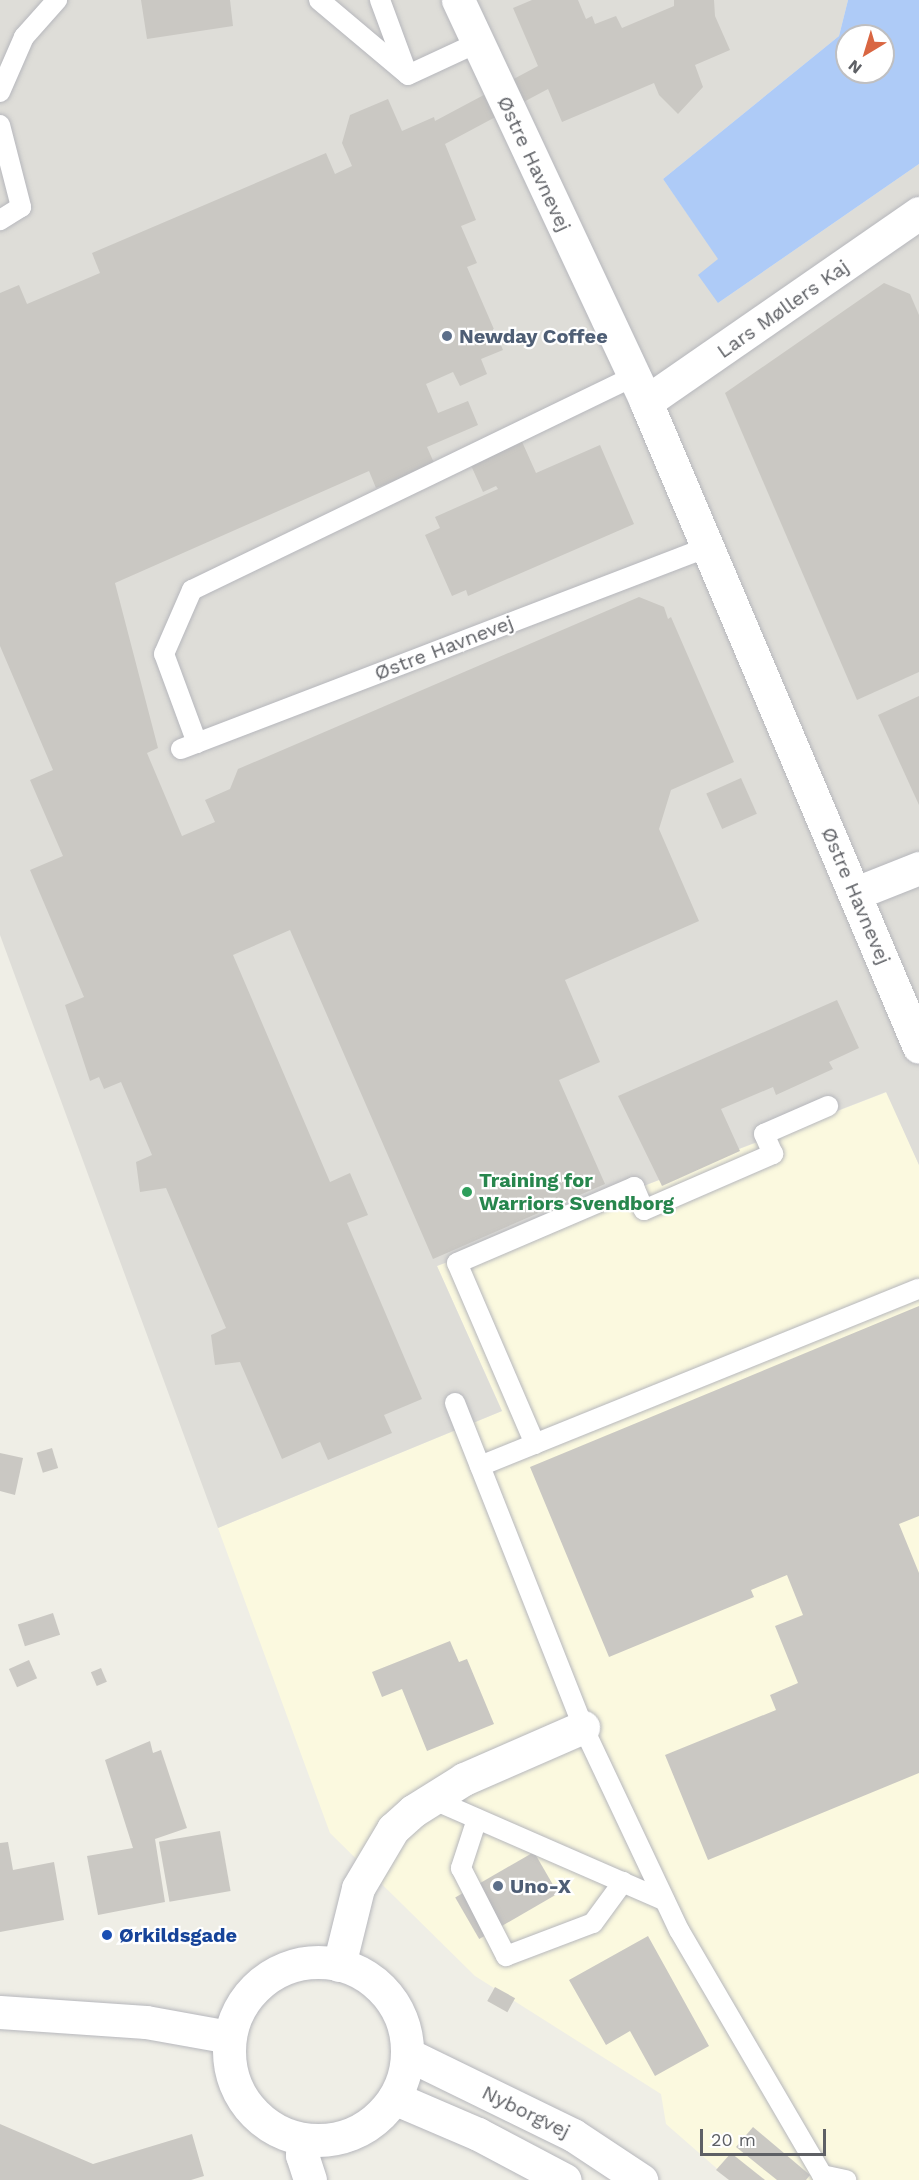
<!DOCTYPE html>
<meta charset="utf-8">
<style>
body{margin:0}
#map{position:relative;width:919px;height:2180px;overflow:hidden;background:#efeee6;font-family:"Work Sans",sans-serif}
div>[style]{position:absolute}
.commercial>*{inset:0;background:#fbf9df}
.industrial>*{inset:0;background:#deddd8}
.water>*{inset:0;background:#aecbf7}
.building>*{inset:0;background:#cac8c3;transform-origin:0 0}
.roads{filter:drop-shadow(0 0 2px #b6b7bc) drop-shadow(0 0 2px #b6b7bc)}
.lane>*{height:20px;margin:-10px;padding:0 10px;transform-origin:10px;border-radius:10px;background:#fff}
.street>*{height:33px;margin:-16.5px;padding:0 16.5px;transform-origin:16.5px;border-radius:16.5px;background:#fff}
.secondary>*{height:33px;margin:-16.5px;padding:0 16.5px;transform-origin:16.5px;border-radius:16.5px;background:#fff}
.secondary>.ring{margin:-16.5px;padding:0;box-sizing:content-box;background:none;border:33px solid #fff;border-radius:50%}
.dots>*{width:16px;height:16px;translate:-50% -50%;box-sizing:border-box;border:3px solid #fff;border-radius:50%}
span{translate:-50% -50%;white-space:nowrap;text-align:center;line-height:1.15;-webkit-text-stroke:4.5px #fff;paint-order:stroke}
.street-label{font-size:20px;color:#5e6065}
.service-label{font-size:20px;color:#4e5e75;font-weight:700}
.left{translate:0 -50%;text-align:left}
.leisure-label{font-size:20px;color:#27864d;font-weight:700}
.transit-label{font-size:20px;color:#164399;font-weight:700}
.north{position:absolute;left:835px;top:24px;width:60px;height:60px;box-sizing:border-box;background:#fff;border:2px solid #bfbfc1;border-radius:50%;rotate:218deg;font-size:16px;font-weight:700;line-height:24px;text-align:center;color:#5e6065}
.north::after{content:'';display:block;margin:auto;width:21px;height:27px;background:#d96642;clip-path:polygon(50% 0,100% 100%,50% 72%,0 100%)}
.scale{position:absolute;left:700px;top:2129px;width:126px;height:27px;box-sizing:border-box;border:3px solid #5e6065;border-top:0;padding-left:8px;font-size:18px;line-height:21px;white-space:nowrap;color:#5e6065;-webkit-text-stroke:4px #fff;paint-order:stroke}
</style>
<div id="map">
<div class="commercial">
<div style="clip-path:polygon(887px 1092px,919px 1165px,919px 2180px,730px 2180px,666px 2124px,661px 2094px,475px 1976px,330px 1833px,218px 1528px,502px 1411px,437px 1266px)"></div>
</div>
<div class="industrial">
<div style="clip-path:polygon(0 0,848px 0,839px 36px,663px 179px,719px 259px,718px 303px,919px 164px,919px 1165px,886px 1092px,437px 1266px,502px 1411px,218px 1528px,0 935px)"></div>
</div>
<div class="water">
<div style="clip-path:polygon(evenodd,848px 0,919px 0,919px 164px,718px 303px,698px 275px,718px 259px,663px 179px,839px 36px,848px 0,847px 36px,883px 36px,883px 72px,847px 72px,847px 36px)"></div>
</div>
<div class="building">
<div style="clip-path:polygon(141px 0,230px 0,233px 26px,147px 39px)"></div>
<div style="clip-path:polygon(532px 0,578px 0,586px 19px,592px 16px,595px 24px,616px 16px,622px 28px,674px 6px,674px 0,714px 0,715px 16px,730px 50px,695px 65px,703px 87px,678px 114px,659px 95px,654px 83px,562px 122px,548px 89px,445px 144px,476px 220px,461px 226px,477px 263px,467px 267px,503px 350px,481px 359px,487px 374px,460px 386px,453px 372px,426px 384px,438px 413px,468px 401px,478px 425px,427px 447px,435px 465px,376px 488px,369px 471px,115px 583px,158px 748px,147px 753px,182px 836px,215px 822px,205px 800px,230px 789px,238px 769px,639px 597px,664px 607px,668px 619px,671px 617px,734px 762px,671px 790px,659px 829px,699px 921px,565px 980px,600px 1062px,559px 1080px,605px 1184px,433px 1259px,290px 930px,233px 955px,330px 1182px,350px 1173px,368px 1215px,347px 1223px,422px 1399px,384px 1415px,392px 1433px,328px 1460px,320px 1442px,282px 1459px,240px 1362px,215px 1365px,211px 1335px,226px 1328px,166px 1188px,140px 1192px,136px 1162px,152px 1155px,121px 1082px,104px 1089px,99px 1077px,90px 1081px,65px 1005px,84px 997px,30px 870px,63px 856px,30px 780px,53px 770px,0 646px,0 293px,19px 285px,27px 304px,100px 273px,92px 253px,326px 153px,335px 174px,352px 166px,342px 143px,350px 115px,388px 99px,402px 131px,434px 117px,435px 121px,538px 66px,513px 8px)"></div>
<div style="clip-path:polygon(884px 283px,910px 294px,919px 315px,919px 672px,857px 700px,725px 393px)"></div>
<div style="clip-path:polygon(519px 435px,536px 473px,600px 445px,634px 524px,468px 596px,466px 590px,452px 596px,425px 535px,440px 528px,435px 517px,498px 489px,496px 486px,483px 492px,469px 461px)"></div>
<div style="clip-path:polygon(919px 696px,919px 805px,878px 715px)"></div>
<div style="left:741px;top:778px;width:39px;height:38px;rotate:66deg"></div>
<div style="clip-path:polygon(837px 1000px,859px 1048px,829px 1062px,833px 1069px,776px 1095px,773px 1087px,721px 1109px,740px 1151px,662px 1186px,618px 1096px)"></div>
<div style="clip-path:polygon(919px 1306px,919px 1516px,899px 1524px,919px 1573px,919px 1773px,708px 1860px,665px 1755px,776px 1710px,770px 1695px,798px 1683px,775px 1626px,803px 1615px,787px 1575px,751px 1590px,754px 1597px,609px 1657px,530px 1467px)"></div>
<div style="left:52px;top:1448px;width:21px;height:16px;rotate:73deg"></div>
<div style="clip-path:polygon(0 1453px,23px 1458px,15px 1495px,0 1491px)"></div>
<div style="left:53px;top:1613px;width:23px;height:37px;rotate:72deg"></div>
<div style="clip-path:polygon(450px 1641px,459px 1662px,467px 1659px,494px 1724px,427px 1751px,402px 1689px,382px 1697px,372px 1672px)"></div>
<div style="left:29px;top:1660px;width:20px;height:22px;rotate:66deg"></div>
<div style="left:101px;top:1668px;width:15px;height:11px;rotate:67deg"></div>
<div style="clip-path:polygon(150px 1741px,153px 1753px,161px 1750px,187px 1828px,155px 1839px,165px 1902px,98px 1915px,87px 1856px,133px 1848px,105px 1760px)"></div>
<div style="left:220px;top:1831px;width:61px;height:62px;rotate:80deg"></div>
<div style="clip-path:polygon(8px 1842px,13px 1870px,54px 1862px,64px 1920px,0 1932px,0 1843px)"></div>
<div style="left:534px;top:1852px;width:48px;height:91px;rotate:60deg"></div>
<div style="clip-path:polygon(648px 1936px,709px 2046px,655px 2076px,630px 2031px,606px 2045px,569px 1980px)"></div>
<div style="left:495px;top:1987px;width:23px;height:16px;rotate:29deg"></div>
<div style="clip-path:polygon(0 2124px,93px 2164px,192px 2134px,204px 2176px,191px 2180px,0 2180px)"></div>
<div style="clip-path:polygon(753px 2127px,810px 2175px,806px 2180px,777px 2180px,736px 2147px)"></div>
<div style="clip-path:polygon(731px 2153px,765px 2180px,729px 2180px,716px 2170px)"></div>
</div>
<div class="roads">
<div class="lane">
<div style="left:319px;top:0;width:116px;rotate:40.1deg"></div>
<div style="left:408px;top:75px;width:76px;rotate:-24.9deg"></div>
<div style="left:380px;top:0;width:78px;rotate:69.7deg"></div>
<div style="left:0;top:92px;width:60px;rotate:-66.4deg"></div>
<div style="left:24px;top:37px;width:50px;rotate:-48.3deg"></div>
<div style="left:0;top:125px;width:85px;rotate:75.6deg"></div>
<div style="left:21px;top:207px;width:25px;rotate:148deg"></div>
<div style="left:197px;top:743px;width:95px;rotate:-110.3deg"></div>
<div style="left:164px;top:654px;width:70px;rotate:-66.4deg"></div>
<div style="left:192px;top:590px;width:491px;rotate:-25.8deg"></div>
<div style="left:181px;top:749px;width:564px;rotate:-20.97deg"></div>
<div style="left:455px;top:1403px;width:348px;rotate:68.4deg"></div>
<div style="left:583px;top:1727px;width:225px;rotate:64.7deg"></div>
<div style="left:679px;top:1930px;width:284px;rotate:59.7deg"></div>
<div style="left:822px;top:2175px;width:25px;rotate:12deg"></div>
<div style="left:535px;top:1444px;width:197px;rotate:-113.3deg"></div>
<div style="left:457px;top:1263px;width:193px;rotate:-23.2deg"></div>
<div style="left:634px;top:1187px;width:25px;rotate:67deg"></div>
<div style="left:644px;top:1210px;width:141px;rotate:-23.5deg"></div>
<div style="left:773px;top:1154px;width:22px;rotate:-114deg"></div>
<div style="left:764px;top:1134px;width:70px;rotate:-23.6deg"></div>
<div style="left:480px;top:1466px;width:473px;rotate:-22deg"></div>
<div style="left:432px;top:1799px;width:254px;rotate:23.6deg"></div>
<div style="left:477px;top:1819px;width:52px;rotate:108.1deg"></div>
<div style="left:461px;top:1868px;width:99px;rotate:62.9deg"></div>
<div style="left:506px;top:1956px;width:93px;rotate:-20.8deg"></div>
<div style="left:593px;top:1923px;width:51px;rotate:-53.8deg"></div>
</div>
<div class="street">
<div style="left:646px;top:402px;width:332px;rotate:-34.7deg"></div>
<div style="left:856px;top:893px;width:68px;rotate:-21.6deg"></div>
<div style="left:339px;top:1965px;width:79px;rotate:-76.1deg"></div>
<div style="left:358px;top:1888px;width:69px;rotate:-59.3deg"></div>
<div style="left:393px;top:1829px;width:27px;rotate:-42deg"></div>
<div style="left:413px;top:1811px;width:60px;rotate:-32.1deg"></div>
<div style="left:464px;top:1779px;width:130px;rotate:-23.6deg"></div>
<div style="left:304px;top:2140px;width:15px;rotate:98deg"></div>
<div style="left:302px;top:2155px;width:26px;rotate:72deg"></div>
</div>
<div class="secondary">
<div style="left:458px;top:0;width:444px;rotate:64.9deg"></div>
<div style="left:646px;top:402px;width:700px;rotate:67.06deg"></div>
<div class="ring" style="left:229px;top:1962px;width:145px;height:145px"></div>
<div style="left:0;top:2012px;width:146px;rotate:3.9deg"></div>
<div style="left:146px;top:2022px;width:84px;rotate:10.2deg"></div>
<div style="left:407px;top:2054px;width:185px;rotate:26deg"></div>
<div style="left:573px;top:2135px;width:82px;rotate:33.5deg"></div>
<div style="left:394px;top:2098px;width:91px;rotate:23.2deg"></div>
<div style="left:478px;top:2134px;width:98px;rotate:27.9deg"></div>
</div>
</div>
<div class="dots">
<div style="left:447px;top:336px;background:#5c6f8a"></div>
<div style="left:467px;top:1192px;background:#2e9e5b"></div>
<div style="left:498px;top:1886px;background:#5c6f8a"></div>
<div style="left:107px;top:1935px;background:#1a4fb4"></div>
</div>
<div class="street-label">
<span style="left:534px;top:164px;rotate:65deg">Østre Havnevej</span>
<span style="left:783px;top:309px;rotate:-35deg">Lars Møllers Kaj</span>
<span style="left:444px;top:648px;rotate:-21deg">Østre Havnevej</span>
<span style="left:856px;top:896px;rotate:67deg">Østre Havnevej</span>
<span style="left:526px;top:2112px;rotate:26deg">Nyborgvej</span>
</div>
<div class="service-label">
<span class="left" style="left:459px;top:336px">Newday Coffee</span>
<span class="left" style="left:510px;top:1886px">Uno-X</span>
</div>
<div class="leisure-label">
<span class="left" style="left:479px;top:1192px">Training for<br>Warriors Svendborg</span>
</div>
<div class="transit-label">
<span class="left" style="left:119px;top:1935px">Ørkildsgade</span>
</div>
<div class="north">N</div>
<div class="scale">20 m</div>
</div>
